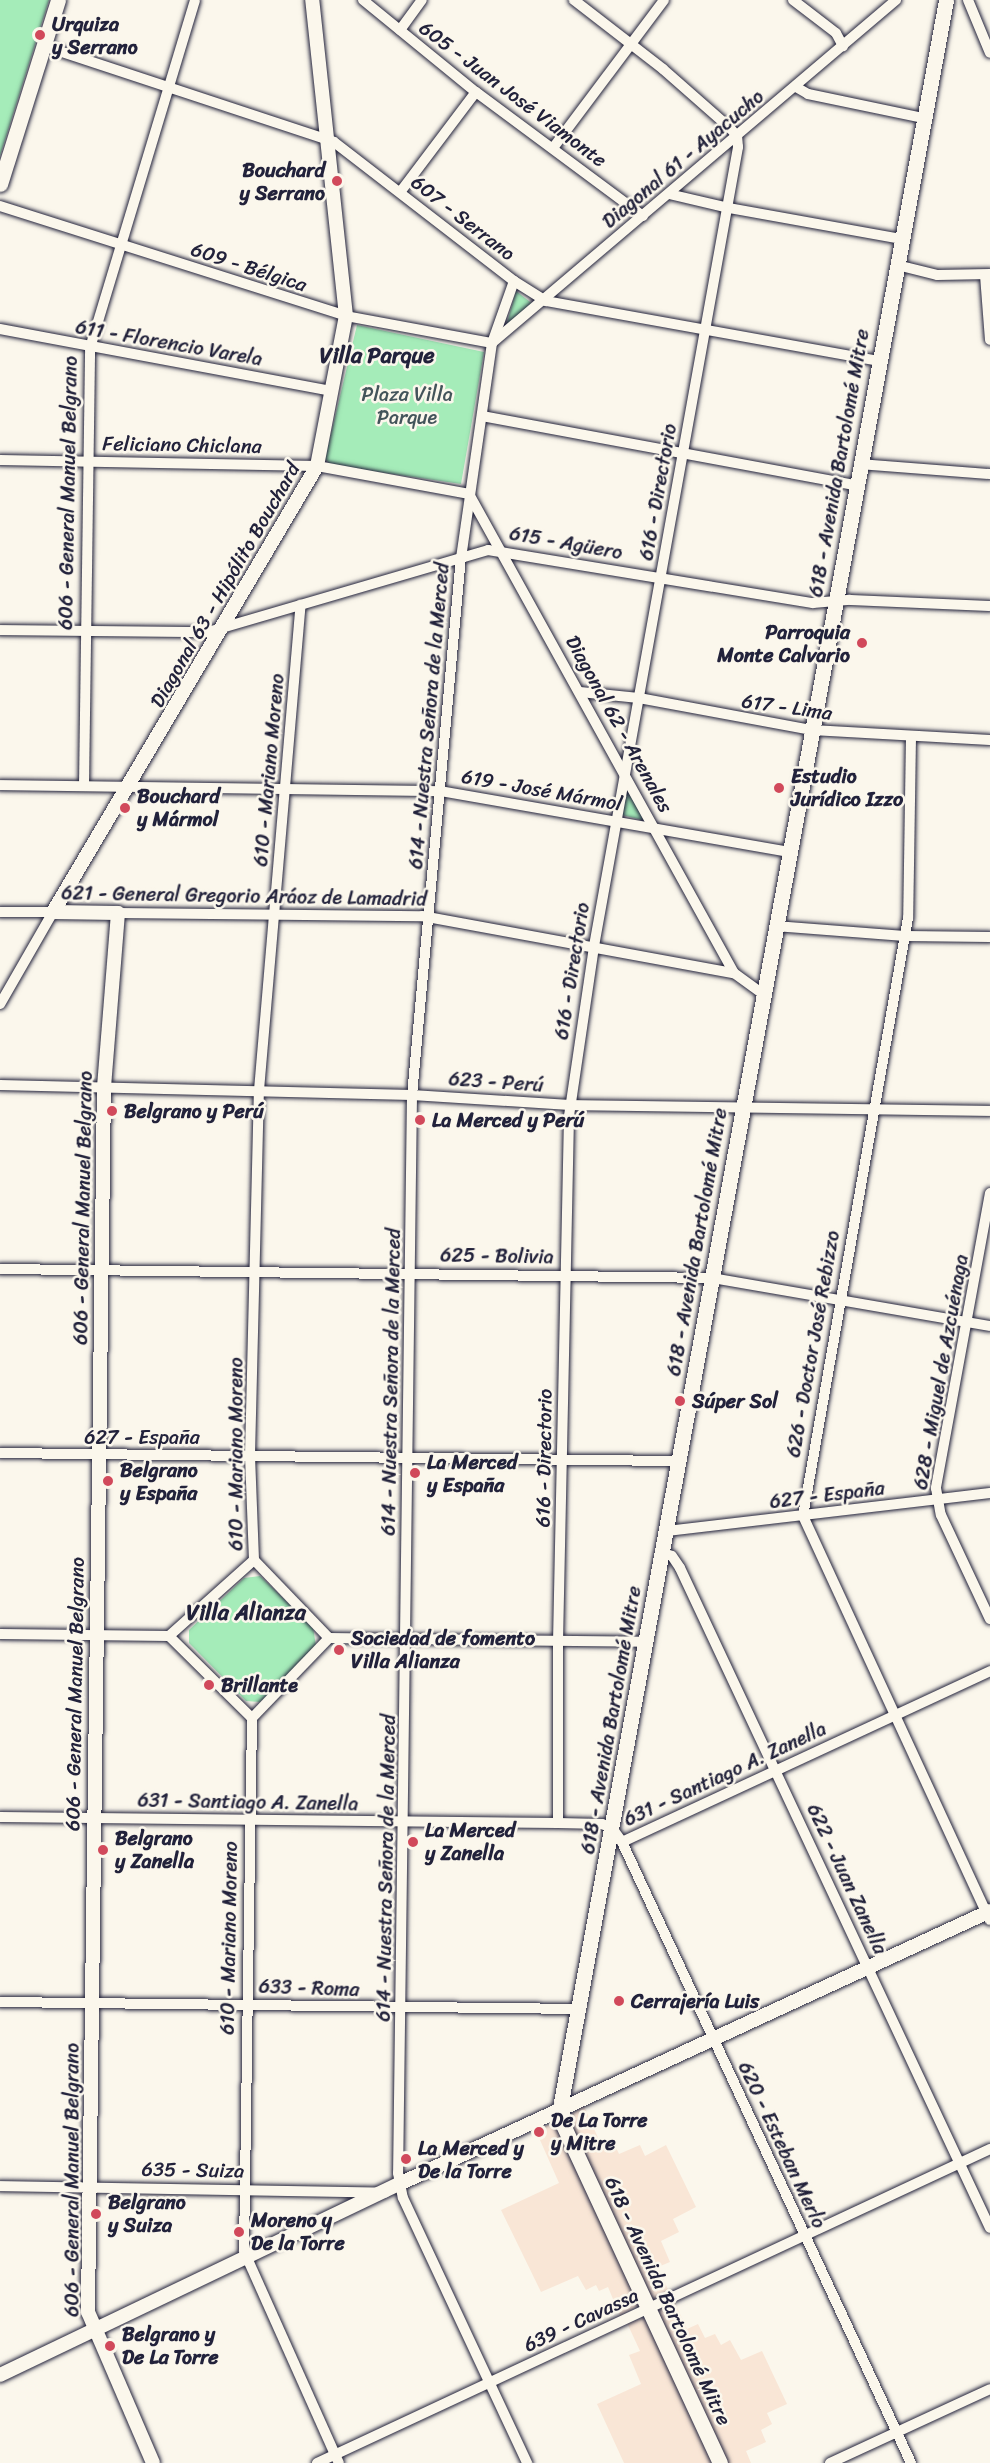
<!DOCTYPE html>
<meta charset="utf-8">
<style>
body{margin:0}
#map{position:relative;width:990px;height:2463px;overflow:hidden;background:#fbf7ec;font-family:Sriracha,sans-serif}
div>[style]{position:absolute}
.built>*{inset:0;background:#f9e6d6}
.green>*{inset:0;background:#a5ecb9}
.roads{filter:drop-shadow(0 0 2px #22223b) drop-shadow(0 0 2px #22223b)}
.minor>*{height:10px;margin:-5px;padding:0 5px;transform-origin:5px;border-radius:5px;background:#fbf7ec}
.tertiary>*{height:14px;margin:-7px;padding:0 7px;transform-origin:7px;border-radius:7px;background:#fbf7ec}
.secondary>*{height:15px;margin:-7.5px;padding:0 7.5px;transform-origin:7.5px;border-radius:7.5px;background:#fbf7ec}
.dots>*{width:16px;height:16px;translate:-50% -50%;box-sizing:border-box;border:3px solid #fbf7ec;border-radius:50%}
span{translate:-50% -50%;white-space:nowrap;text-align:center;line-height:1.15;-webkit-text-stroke:5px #fbf7ec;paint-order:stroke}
.poi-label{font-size:20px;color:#22223b;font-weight:700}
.left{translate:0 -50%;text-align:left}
.right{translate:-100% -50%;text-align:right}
.street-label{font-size:20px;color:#22223b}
.park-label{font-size:20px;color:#43545a}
.quarter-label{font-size:22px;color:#22223b;font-weight:700}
</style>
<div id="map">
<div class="built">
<div style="clip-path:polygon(584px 2106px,603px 2149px,614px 2143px,619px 2154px,640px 2145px,645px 2156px,666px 2145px,696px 2207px,673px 2219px,679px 2232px,661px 2241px,670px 2262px,658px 2267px,670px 2294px,657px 2301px,651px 2297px,572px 2127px,571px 2114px)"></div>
<div style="clip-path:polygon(550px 2124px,556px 2126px,639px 2305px,620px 2316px,608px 2287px,599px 2291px,596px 2285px,586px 2290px,578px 2276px,541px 2292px,501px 2210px,559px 2183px,536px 2131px)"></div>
<div style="clip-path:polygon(675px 2303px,687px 2329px,698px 2324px,705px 2338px,715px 2334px,721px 2345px,730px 2340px,741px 2360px,762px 2351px,787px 2404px,767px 2413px,772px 2424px,761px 2430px,766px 2442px,746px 2451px,751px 2463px,725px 2463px,657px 2317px,659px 2310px)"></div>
<div style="clip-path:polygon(644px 2318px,648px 2324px,712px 2463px,624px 2463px,597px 2404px,641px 2384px,629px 2355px,640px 2351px,627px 2323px)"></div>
</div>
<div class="green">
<div style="clip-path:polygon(0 0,49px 0,0 156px)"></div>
<div style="clip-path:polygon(516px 291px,534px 305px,505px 330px)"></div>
<div style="clip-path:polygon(357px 325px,484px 352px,461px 484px,331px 465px,325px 459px)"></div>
<div style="clip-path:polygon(628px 787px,646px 821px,622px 815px)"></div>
<div style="clip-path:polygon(260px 1576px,313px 1627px,316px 1646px,260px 1702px,246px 1701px,189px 1643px,189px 1630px,244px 1578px)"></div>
</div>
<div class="roads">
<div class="minor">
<div style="left:363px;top:0;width:146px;rotate:39.2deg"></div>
<div style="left:476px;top:92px;width:208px;rotate:36.6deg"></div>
<div style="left:793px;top:0;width:54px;rotate:37.5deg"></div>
<div style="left:836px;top:33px;width:15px;rotate:62deg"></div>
<div style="left:968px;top:0;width:57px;rotate:67.5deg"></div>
<div style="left:400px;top:30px;width:37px;rotate:-54deg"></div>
<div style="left:44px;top:46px;width:305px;rotate:18.3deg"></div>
<div style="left:334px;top:142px;width:227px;rotate:37.7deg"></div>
<div style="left:514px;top:281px;width:38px;rotate:32deg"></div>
<div style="left:546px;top:301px;width:337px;rotate:10.2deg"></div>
<div style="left:796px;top:87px;width:14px;rotate:30deg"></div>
<div style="left:808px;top:94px;width:117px;rotate:11.8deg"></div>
<div style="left:553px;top:148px;width:185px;rotate:-53.1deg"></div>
<div style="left:401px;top:191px;width:124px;rotate:-52.9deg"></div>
<div style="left:669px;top:194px;width:62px;rotate:13.1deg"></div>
<div style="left:729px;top:208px;width:175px;rotate:10.2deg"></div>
<div style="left:0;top:206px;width:363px;rotate:17.6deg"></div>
<div style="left:346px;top:316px;width:148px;rotate:10.5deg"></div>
<div style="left:492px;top:343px;width:530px;rotate:-40.33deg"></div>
<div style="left:897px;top:265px;width:41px;rotate:14deg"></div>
<div style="left:937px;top:275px;width:53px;rotate:-1.1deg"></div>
<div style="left:985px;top:275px;width:65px;rotate:85.6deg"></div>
<div style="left:514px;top:281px;width:66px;rotate:109.5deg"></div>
<div style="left:492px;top:343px;width:216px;rotate:98.2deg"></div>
<div style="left:461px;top:557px;width:540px;rotate:95.2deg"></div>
<div style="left:412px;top:1095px;width:1078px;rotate:90.74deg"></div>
<div style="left:398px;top:2173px;width:25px;rotate:79deg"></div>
<div style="left:403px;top:2198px;width:293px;rotate:64.9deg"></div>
<div style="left:0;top:329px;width:338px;rotate:10.6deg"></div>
<div style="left:482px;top:416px;width:380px;rotate:10.5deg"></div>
<div style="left:0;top:460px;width:317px;rotate:1.1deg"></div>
<div style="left:317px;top:466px;width:155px;rotate:10.4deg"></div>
<div style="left:469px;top:494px;width:547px;rotate:61.05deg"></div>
<div style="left:859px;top:464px;width:131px;rotate:4.4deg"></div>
<div style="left:0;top:630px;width:208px;rotate:0.6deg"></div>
<div style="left:208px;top:632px;width:292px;rotate:-16.3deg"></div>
<div style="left:488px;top:550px;width:329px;rotate:9.3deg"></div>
<div style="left:813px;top:603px;width:37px;rotate:-5deg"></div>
<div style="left:850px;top:600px;width:140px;rotate:2.5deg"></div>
<div style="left:580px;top:692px;width:59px;rotate:5.8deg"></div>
<div style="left:639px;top:698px;width:176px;rotate:10.5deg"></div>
<div style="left:812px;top:730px;width:178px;rotate:3.2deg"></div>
<div style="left:911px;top:737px;width:181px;rotate:90.9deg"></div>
<div style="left:908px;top:918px;width:607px;rotate:99.96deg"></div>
<div style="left:803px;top:1516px;width:445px;rotate:65.2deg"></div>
<div style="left:0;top:785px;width:440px;rotate:0.8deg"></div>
<div style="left:440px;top:791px;width:354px;rotate:9.9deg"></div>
<div style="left:84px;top:786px;width:438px;rotate:-89.2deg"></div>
<div style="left:90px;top:348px;width:363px;rotate:-73.2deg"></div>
<div style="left:0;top:912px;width:53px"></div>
<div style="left:53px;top:912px;width:106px;rotate:119.9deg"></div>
<div style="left:118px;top:913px;width:304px;rotate:0.6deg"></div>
<div style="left:422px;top:916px;width:317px;rotate:10.4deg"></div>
<div style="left:734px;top:973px;width:37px;rotate:36deg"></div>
<div style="left:775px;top:926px;width:130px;rotate:4.4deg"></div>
<div style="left:905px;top:936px;width:85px;rotate:0.7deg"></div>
<div style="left:0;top:1085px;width:412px;rotate:1.4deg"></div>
<div style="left:412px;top:1095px;width:158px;rotate:3.6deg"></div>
<div style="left:570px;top:1105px;width:420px;rotate:0.8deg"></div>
<div style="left:990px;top:1193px;width:300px;rotate:100.4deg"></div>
<div style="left:936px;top:1488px;width:27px;rotate:80deg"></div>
<div style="left:941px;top:1515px;width:115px;rotate:64.8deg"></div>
<div style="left:0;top:1269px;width:712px;rotate:0.72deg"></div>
<div style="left:712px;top:1278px;width:282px;rotate:9.8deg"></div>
<div style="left:0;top:1453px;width:679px;rotate:0.68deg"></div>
<div style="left:667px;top:1531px;width:325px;rotate:-6.7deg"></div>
<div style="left:663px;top:1553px;width:9px;rotate:18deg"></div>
<div style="left:672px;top:1556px;width:14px;rotate:56deg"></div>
<div style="left:680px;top:1568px;width:729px;rotate:64.84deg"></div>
<div style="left:254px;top:1560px;width:105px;rotate:-92.2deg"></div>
<div style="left:250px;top:1455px;width:365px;rotate:-88.6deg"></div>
<div style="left:259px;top:1090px;width:487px;rotate:-85.1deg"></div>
<div style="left:254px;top:1560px;width:108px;rotate:46.1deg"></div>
<div style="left:329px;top:1638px;width:317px;rotate:0.7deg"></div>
<div style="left:0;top:1634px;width:169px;rotate:0.7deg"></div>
<div style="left:169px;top:1636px;width:117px;rotate:44.7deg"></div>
<div style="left:252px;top:1718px;width:533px;rotate:90.86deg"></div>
<div style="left:244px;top:2251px;width:232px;rotate:65.9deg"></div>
<div style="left:169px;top:1636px;width:114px;rotate:-41.8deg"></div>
<div style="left:252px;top:1718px;width:111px;rotate:-46.1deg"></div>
<div style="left:0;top:1817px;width:558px;rotate:0.62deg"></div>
<div style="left:558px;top:1823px;width:44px;rotate:1.3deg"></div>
<div style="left:602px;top:1824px;width:11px;rotate:22deg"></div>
<div style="left:612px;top:1828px;width:17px;rotate:54deg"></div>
<div style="left:622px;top:1842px;width:685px;rotate:65.04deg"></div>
<div style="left:558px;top:1823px;width:181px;rotate:-90deg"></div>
<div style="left:558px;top:1642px;width:526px;rotate:-88.8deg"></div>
<div style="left:569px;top:1116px;width:172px;rotate:-81.6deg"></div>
<div style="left:594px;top:946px;width:812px;rotate:-79.78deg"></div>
<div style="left:738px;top:147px;width:11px;rotate:-95deg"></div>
<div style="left:737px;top:136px;width:11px;rotate:-131deg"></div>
<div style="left:730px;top:128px;width:89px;rotate:-138.6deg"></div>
<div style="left:663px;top:69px;width:113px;rotate:-142.2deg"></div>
<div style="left:622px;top:1842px;width:406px;rotate:-24.9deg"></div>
<div style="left:0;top:2002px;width:580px;rotate:0.69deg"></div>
<div style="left:0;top:2186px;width:385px;rotate:1deg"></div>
<div style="left:317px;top:2463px;width:743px;rotate:-25.01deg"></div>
<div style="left:830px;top:2463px;width:176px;rotate:-24.8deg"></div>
</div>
<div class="tertiary">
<div style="left:53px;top:912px;width:65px;rotate:0.9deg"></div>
<div style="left:118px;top:913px;width:174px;rotate:94.6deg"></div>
<div style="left:104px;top:1086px;width:1226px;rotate:90.75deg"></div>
<div style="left:88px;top:2312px;width:164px;rotate:66.7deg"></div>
<div style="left:53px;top:912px;width:518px;rotate:-59.38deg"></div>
<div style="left:317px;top:466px;width:153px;rotate:-79.1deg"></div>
<div style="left:346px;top:316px;width:318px;rotate:-96.1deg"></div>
<div style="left:0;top:2375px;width:442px;rotate:-25.6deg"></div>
<div style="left:399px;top:2184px;width:651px;rotate:-24.79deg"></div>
</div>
<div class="secondary">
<div style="left:0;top:184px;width:193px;rotate:-72.5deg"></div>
<div style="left:720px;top:2463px;width:374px;rotate:-114.9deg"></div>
<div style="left:563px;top:2124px;width:22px;rotate:-95deg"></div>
<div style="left:561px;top:2102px;width:2137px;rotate:-79.62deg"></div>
</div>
</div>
<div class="dots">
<div style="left:40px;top:35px;background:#d1495b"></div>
<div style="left:337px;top:181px;background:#d1495b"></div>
<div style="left:862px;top:643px;background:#d1495b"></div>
<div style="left:779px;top:788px;background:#d1495b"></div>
<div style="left:125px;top:808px;background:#d1495b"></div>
<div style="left:112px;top:1111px;background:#d1495b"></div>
<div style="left:420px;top:1120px;background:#d1495b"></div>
<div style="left:680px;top:1401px;background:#d1495b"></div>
<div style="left:415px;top:1473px;background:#d1495b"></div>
<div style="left:108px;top:1481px;background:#d1495b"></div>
<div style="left:339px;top:1650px;background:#d1495b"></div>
<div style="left:209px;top:1685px;background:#d1495b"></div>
<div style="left:413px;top:1842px;background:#d1495b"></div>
<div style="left:103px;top:1850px;background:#d1495b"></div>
<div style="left:619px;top:2001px;background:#d1495b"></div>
<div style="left:539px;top:2132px;background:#d1495b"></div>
<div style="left:406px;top:2159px;background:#d1495b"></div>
<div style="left:96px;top:2214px;background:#d1495b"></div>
<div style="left:239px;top:2232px;background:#d1495b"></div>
<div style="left:110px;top:2346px;background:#d1495b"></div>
</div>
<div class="poi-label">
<span class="left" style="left:52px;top:36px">Urquiza<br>y Serrano</span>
<span class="right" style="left:325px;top:182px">Bouchard<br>y Serrano</span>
<span class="right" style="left:850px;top:644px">Parroquia<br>Monte Calvario</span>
<span class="left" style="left:791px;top:788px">Estudio<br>Jurídico Izzo</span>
<span class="left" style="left:137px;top:808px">Bouchard<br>y Mármol</span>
<span class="left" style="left:124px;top:1111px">Belgrano y Perú</span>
<span class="left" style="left:432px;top:1120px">La Merced y Perú</span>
<span class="left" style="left:692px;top:1401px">Súper Sol</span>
<span class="left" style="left:427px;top:1474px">La Merced<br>y España</span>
<span class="left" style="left:120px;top:1482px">Belgrano<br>y España</span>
<span class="left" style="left:351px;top:1650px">Sociedad de fomento<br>Villa Alianza</span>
<span class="left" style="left:221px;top:1685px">Brillante</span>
<span class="left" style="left:425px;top:1842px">La Merced<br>y Zanella</span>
<span class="left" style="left:115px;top:1850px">Belgrano<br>y Zanella</span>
<span class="left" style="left:631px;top:2001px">Cerrajería Luis</span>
<span class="left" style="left:551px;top:2132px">De La Torre<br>y Mitre</span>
<span class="left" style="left:418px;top:2160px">La Merced y<br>De la Torre</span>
<span class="left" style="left:108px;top:2214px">Belgrano<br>y Suiza</span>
<span class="left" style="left:251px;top:2232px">Moreno y<br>De la Torre</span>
<span class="left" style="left:122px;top:2346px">Belgrano y<br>De La Torre</span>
</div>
<div class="street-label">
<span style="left:513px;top:94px;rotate:37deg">605 - Juan José Viamonte</span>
<span style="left:683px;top:159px;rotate:-40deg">Diagonal 61 - Ayacucho</span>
<span style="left:463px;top:218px;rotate:38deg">607 - Serrano</span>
<span style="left:249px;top:267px;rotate:18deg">609 - Bélgica</span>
<span style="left:169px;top:343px;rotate:10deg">611 - Florencio Varela</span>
<span style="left:182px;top:445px;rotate:1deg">Feliciano Chiclana</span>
<span style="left:839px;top:463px;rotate:-80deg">618 - Avenida Bartolomé Mitre</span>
<span style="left:658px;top:492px;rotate:-80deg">616 - Directorio</span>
<span style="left:68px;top:493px;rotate:-89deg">606 - General Manuel Belgrano</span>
<span style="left:566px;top:543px;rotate:10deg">615 - Agüero</span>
<span style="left:225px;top:585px;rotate:-60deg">Diagonal 63 - Hipólito Bouchard</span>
<span style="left:787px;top:707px;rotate:8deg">617 - Lima</span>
<span style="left:429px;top:716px;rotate:-85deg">614 - Nuestra Señora de la Merced</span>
<span style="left:619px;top:724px;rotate:61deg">Diagonal 62 - Arenales</span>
<span style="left:269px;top:770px;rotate:-85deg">610 - Mariano Moreno</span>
<span style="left:542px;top:790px;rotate:10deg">619 - José Mármol</span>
<span style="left:244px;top:896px;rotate:1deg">621 - General Gregorio Aráoz de Lamadrid</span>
<span style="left:572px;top:971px;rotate:-81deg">616 - Directorio</span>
<span style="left:496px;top:1082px;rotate:4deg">623 - Perú</span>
<span style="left:83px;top:1208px;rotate:-89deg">606 - General Manuel Belgrano</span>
<span style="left:697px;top:1242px;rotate:-80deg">618 - Avenida Bartolomé Mitre</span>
<span style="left:497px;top:1256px;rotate:1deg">625 - Bolivia</span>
<span style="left:813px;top:1344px;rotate:-80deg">626 - Doctor José Rebizzo</span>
<span style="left:941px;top:1372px;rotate:-80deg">628 - Miguel de Azcuénaga</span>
<span style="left:391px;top:1382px;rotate:-89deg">614 - Nuestra Señora de la Merced</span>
<span style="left:142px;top:1437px">627 - España</span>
<span style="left:236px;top:1454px;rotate:-90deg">610 - Mariano Moreno</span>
<span style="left:544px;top:1458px;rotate:-89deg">616 - Directorio</span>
<span style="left:827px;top:1495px;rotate:-7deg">627 - España</span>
<span style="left:75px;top:1694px;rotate:-89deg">606 - General Manuel Belgrano</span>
<span style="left:611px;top:1720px;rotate:-80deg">618 - Avenida Bartolomé Mitre</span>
<span style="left:725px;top:1774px;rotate:-25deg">631 - Santiago A. Zanella</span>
<span style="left:248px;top:1802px;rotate:1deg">631 - Santiago A. Zanella</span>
<span style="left:386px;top:1868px;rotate:-89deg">614 - Nuestra Señora de la Merced</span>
<span style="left:847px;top:1879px;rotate:65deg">622 - Juan Zanella</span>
<span style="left:229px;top:1938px;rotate:-89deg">610 - Mariano Moreno</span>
<span style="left:309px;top:1988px;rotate:2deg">633 - Roma</span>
<span style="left:782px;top:2145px;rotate:65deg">620 - Esteban Merlo</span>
<span style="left:193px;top:2170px;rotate:1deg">635 - Suiza</span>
<span style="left:72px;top:2180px;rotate:-90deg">606 - General Manuel Belgrano</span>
<span style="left:668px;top:2301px;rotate:65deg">618 - Avenida Bartolomé Mitre</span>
<span style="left:581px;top:2320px;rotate:-25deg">639 - Cavassa</span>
</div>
<div class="park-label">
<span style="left:407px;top:406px">Plaza Villa<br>Parque</span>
</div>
<div class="quarter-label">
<span style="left:377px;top:356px">Villa Parque</span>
<span style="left:246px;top:1613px">Villa Alianza</span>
</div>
</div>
